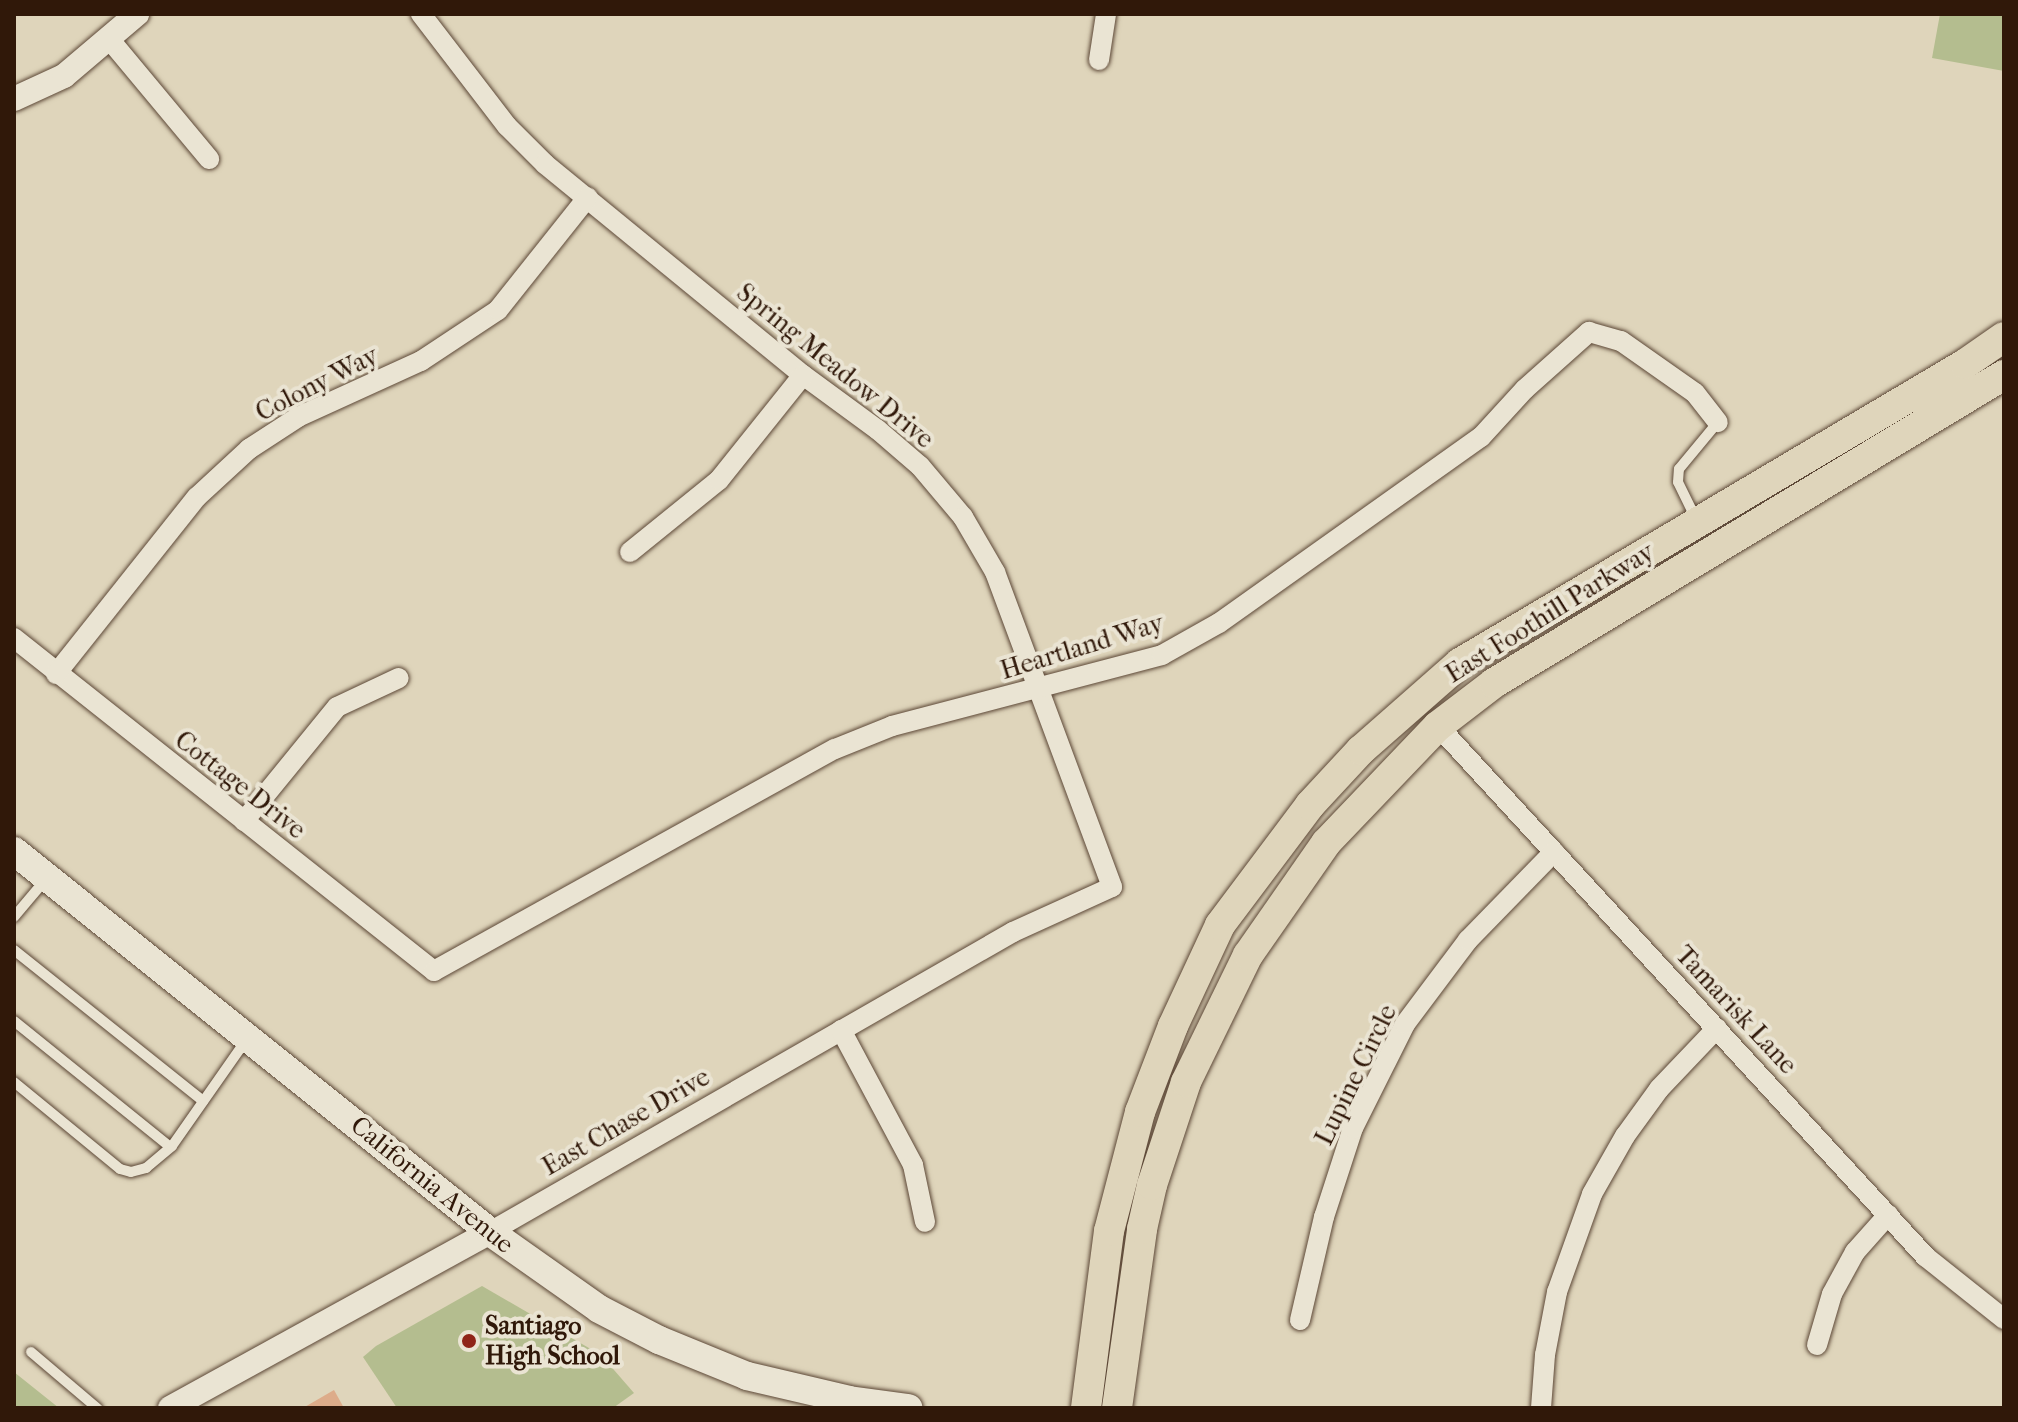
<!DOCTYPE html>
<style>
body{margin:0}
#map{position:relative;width:2018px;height:1422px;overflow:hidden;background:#dfd5bb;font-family:"IM FELL French Canon",serif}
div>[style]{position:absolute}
.green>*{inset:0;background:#b4bd8f}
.building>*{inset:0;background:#ddac8a}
.roads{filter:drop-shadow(0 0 2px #5c4736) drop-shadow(0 0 2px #5c4736)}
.service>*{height:10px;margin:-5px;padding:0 5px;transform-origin:5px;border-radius:5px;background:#eae4d3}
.minor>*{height:20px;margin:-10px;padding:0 10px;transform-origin:10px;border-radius:10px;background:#eae4d3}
.tertiary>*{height:24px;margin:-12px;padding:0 12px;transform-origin:12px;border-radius:12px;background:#eae4d3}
.secondary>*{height:28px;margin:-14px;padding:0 14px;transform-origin:14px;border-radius:14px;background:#eae4d3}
.primary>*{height:30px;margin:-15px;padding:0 15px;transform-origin:15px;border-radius:15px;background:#dfd5bb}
.dots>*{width:22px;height:22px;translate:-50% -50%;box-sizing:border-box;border:4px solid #eae4d3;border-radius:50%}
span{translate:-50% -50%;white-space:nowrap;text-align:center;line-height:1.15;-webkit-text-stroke:8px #eae4d3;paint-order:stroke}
.street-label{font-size:26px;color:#301809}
.poi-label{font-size:26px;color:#301809;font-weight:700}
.left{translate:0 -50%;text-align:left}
.frame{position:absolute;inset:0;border:16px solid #301809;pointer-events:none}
</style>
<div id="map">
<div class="green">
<div style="clip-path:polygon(1940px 14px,2004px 14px,2004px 71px,1932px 58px)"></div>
<div style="clip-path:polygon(482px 1286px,601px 1355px,634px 1393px,613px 1408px,397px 1408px,363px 1357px,376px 1346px)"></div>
<div style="clip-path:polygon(14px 1372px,59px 1408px,14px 1408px)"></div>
</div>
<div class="building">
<div style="clip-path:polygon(334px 1390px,344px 1408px,303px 1408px)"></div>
</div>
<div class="roads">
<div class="service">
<div style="left:1697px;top:521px;width:43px;rotate:-116deg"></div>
<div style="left:1678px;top:482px;width:13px;rotate:-86deg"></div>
<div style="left:1679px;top:469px;width:61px;rotate:-50.3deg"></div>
<div style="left:14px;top:917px;width:50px;rotate:-49.9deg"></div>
<div style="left:14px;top:950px;width:242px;rotate:38.6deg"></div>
<div style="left:14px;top:1021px;width:201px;rotate:38.9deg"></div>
<div style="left:14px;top:1082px;width:137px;rotate:39.4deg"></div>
<div style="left:120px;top:1169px;width:11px;rotate:15deg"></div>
<div style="left:131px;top:1172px;width:16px;rotate:-15deg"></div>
<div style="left:146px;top:1168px;width:34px;rotate:-40deg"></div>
<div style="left:172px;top:1146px;width:131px;rotate:-55deg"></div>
<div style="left:31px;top:1352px;width:87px;rotate:40.3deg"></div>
</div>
<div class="minor">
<div style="left:421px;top:14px;width:141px;rotate:52.5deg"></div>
<div style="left:507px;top:126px;width:54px;rotate:45deg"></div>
<div style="left:545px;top:164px;width:333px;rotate:39.3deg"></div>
<div style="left:803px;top:375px;width:93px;rotate:36.3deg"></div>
<div style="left:878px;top:430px;width:55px;rotate:40.6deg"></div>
<div style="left:920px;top:466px;width:67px;rotate:49.9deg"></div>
<div style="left:963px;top:517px;width:64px;rotate:59.8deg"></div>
<div style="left:995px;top:572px;width:336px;rotate:69.6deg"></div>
<div style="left:1112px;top:887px;width:109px;rotate:155.6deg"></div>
<div style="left:1013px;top:932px;width:603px;rotate:150.16deg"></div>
<div style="left:110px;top:40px;width:155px;rotate:50.2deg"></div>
<div style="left:1099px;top:60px;width:47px;rotate:-81.3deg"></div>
<div style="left:630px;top:552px;width:114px;rotate:-39deg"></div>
<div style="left:719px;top:480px;width:134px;rotate:-51.3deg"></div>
<div style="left:14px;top:638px;width:536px;rotate:38.41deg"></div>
<div style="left:434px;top:971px;width:458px;rotate:-29deg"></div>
<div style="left:835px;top:749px;width:61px;rotate:-22deg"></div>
<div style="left:892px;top:726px;width:279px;rotate:-14.7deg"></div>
<div style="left:1162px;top:655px;width:65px;rotate:-29.3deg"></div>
<div style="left:1219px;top:623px;width:321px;rotate:-35.4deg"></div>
<div style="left:1481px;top:437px;width:65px;rotate:-47.5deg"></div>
<div style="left:1525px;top:389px;width:86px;rotate:-41.7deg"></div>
<div style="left:1589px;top:332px;width:33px;rotate:16deg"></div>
<div style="left:1621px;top:341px;width:90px;rotate:35.1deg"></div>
<div style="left:1695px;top:393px;width:37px;rotate:52deg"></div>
<div style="left:56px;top:674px;width:226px;rotate:-51.5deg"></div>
<div style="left:197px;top:497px;width:71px;rotate:-42.7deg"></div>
<div style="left:249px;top:449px;width:59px;rotate:-33.1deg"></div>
<div style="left:298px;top:417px;width:135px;rotate:-24.5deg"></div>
<div style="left:421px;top:361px;width:92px;rotate:-33.5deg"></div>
<div style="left:498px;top:310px;width:144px;rotate:-51.5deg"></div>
<div style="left:1438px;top:726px;width:721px;rotate:47.42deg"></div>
<div style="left:1926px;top:1257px;width:100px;rotate:38.5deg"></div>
<div style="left:244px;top:821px;width:147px;rotate:-50.8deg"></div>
<div style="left:337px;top:707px;width:68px;rotate:-25.1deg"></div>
<div style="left:841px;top:1030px;width:153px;rotate:61.9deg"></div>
<div style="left:913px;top:1165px;width:58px;rotate:78.1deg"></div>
<div style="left:1300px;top:1320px;width:106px;rotate:-76.9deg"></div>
<div style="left:1324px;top:1217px;width:94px;rotate:-72deg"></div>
<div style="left:1353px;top:1128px;width:116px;rotate:-63.4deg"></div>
<div style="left:1405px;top:1024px;width:105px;rotate:-53.1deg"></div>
<div style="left:1468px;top:940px;width:123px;rotate:-45.7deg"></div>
<div style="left:1817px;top:1345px;width:53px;rotate:-73.6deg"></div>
<div style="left:1832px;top:1294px;width:48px;rotate:-61.3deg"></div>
<div style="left:1855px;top:1252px;width:50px;rotate:-48.3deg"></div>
<div style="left:1541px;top:1408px;width:53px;rotate:-85.7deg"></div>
<div style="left:1545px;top:1355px;width:64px;rotate:-79.2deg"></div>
<div style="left:1557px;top:1292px;width:104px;rotate:-70.3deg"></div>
<div style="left:1592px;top:1194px;width:67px;rotate:-60.4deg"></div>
<div style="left:1625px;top:1136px;width:58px;rotate:-54.1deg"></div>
<div style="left:1659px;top:1089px;width:84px;rotate:-46.4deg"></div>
</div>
<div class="tertiary">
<div style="left:14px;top:99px;width:55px;rotate:-24.7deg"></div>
<div style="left:64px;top:76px;width:96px;rotate:-40.3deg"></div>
<div style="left:170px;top:1408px;width:365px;rotate:-28.8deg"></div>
</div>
<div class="secondary">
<div style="left:14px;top:851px;width:610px;rotate:38.67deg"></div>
<div style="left:490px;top:1232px;width:133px;rotate:35.2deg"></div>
<div style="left:599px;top:1309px;width:68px;rotate:27.3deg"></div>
<div style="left:659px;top:1340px;width:95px;rotate:22.2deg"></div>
<div style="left:747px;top:1376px;width:105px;rotate:13.2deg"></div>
<div style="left:849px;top:1400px;width:60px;rotate:7.7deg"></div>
</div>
<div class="primary">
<div style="left:1086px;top:1408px;width:178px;rotate:-82.6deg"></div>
<div style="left:1109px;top:1231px;width:123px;rotate:-75.4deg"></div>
<div style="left:1140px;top:1112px;width:92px;rotate:-69deg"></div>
<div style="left:1173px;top:1026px;width:111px;rotate:-65deg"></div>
<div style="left:1220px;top:925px;width:150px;rotate:-53.1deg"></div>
<div style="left:1310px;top:805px;width:75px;rotate:-47.2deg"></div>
<div style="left:1361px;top:750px;width:132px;rotate:-41.3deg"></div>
<div style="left:1460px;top:663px;width:587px;rotate:-30.63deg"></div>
<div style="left:1965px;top:364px;width:47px;rotate:-34.7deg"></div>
<div style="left:1117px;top:1408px;width:181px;rotate:-82deg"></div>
<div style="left:1142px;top:1229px;width:45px;rotate:-77.2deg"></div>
<div style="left:1152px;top:1185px;width:108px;rotate:-71.7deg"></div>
<div style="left:1186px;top:1082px;width:141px;rotate:-64deg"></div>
<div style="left:1248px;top:955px;width:136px;rotate:-55.1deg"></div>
<div style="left:1326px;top:843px;width:162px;rotate:-46.3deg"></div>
<div style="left:1438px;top:726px;width:71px;rotate:-37.5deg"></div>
<div style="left:1494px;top:683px;width:596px;rotate:-31.13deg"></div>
</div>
</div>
<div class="dots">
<div style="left:469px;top:1341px;background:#8f2418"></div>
</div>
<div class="street-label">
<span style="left:835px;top:366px;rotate:39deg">Spring Meadow Drive</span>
<span style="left:317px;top:384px;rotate:-27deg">Colony Way</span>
<span style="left:1550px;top:613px;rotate:-32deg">East Foothill Parkway</span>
<span style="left:1082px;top:647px;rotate:-17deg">Heartland Way</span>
<span style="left:240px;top:785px;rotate:38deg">Cottage Drive</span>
<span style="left:1736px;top:1010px;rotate:47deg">Tamarisk Lane</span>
<span style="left:1356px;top:1075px;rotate:-64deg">Lupine Circle</span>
<span style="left:626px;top:1122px;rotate:-30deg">East Chase Drive</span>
<span style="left:432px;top:1185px;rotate:39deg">California Avenue</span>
</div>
<div class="poi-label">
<span class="left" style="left:485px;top:1341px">Santiago<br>High School</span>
</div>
<div class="frame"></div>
</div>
